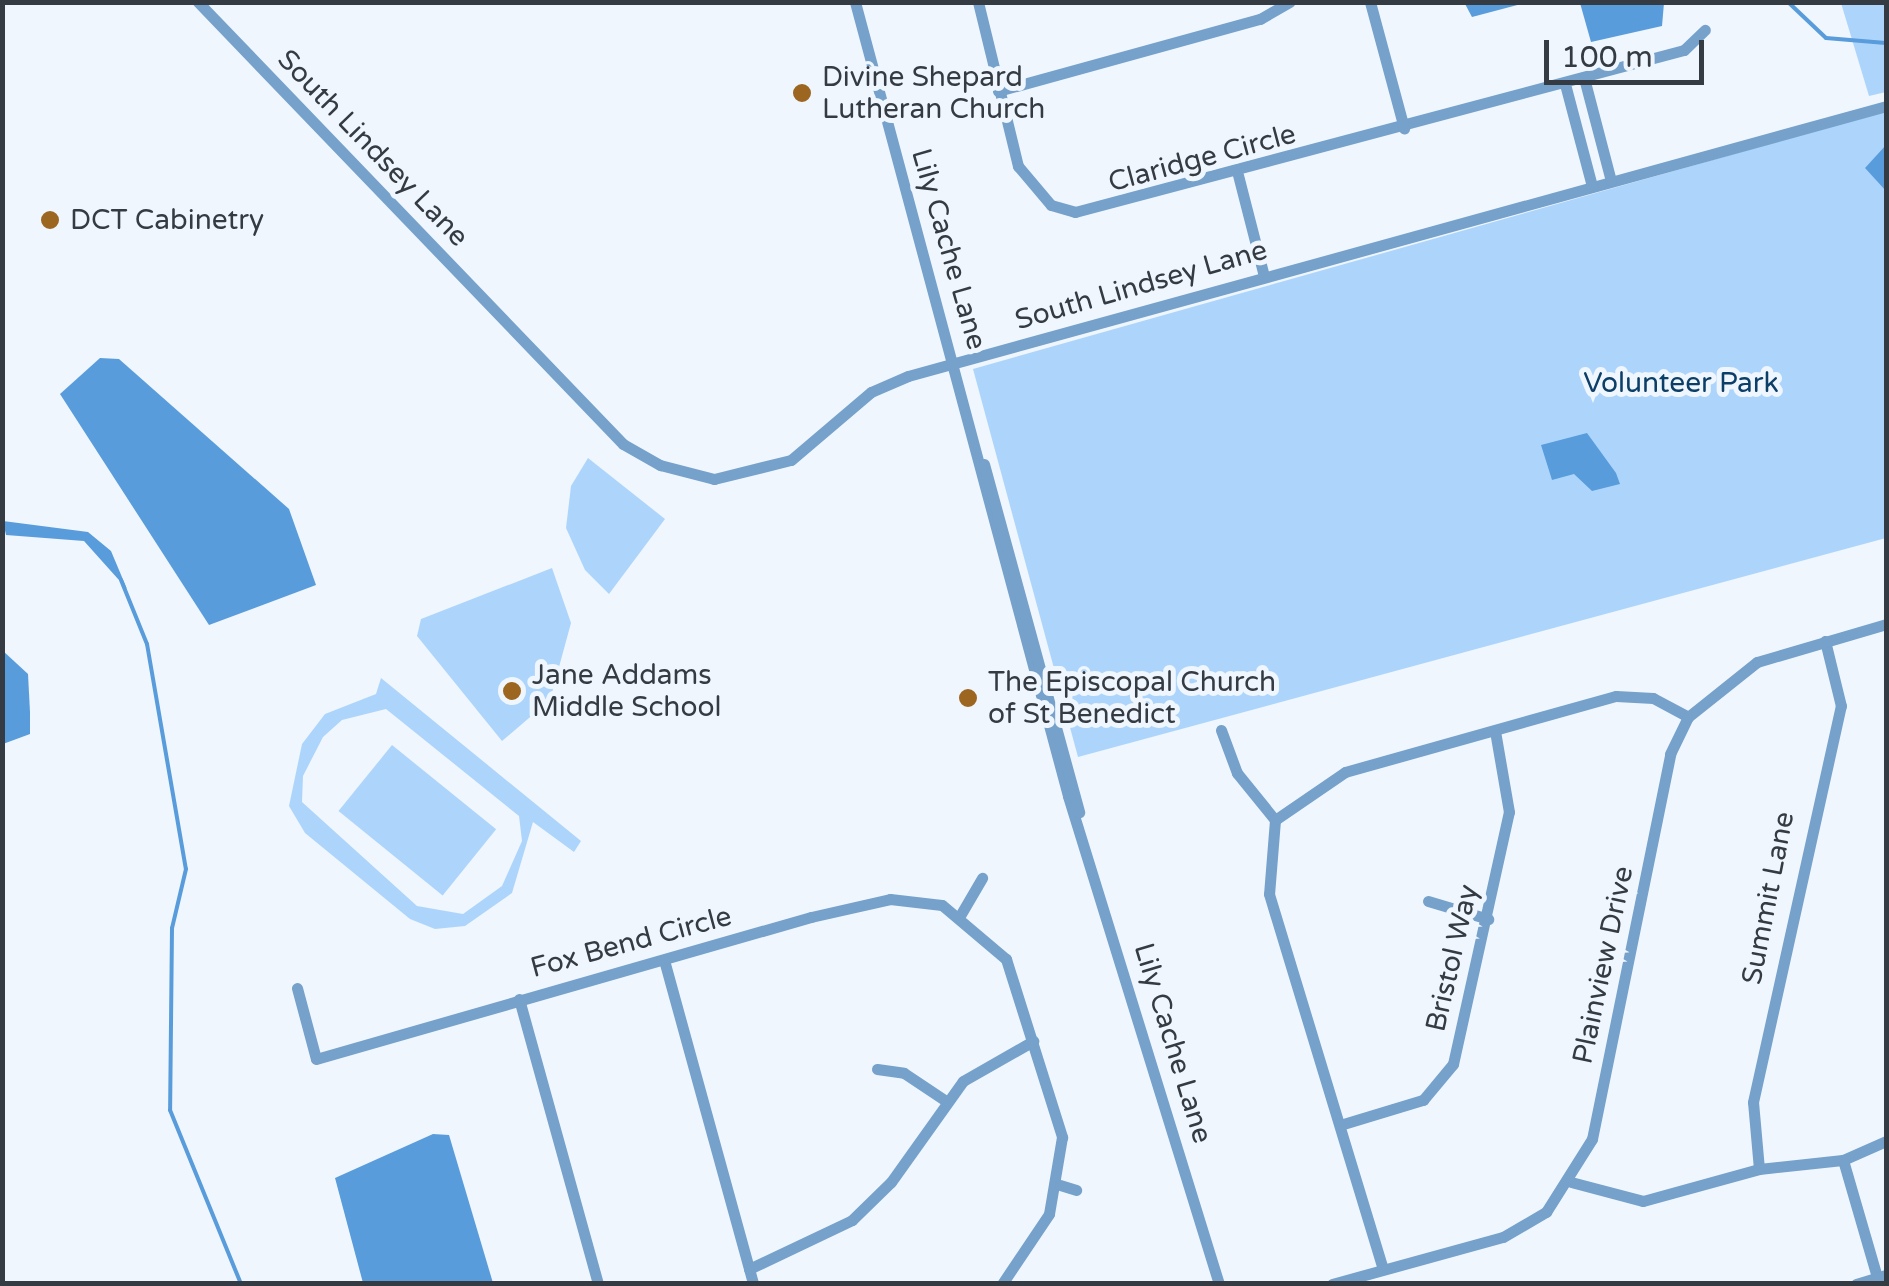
<!DOCTYPE html>
<style>
body{margin:0}
#map{position:relative;width:1889px;height:1286px;overflow:hidden;background:#eff6fd;font-family:"Varela Round",sans-serif}
div>[style]{position:absolute}
.green>*{inset:0;background:#add5fc;transform-origin:0 0}
.water>*{inset:0;background:#599cdb}
.stream>*{height:4px;margin:-2px;padding:0 2px;transform-origin:2px;border-radius:2px;background:#599cdb}
.minor>*{height:11px;margin:-5.5px;padding:0 5.5px;transform-origin:5.5px;border-radius:5.5px;background:#75a1cb}
.dots>*{width:28px;height:28px;translate:-50% -50%;box-sizing:border-box;border:5px solid #eff6fd;border-radius:50%}
span{translate:-50% -50%;white-space:nowrap;text-align:center;line-height:1.15;-webkit-text-stroke:10px #eff6fd;paint-order:stroke}
.poi-label{font-size:28px;color:#353b42}
.left{translate:0 -50%;text-align:left}
.street-label{font-size:28px;color:#353b42}
.park-label{font-size:28px;color:#0c3f68}
.frame{position:absolute;inset:0;border:5px solid #353b42;pointer-events:none}
.scale{position:absolute;left:1544px;top:40px;width:160px;height:45px;box-sizing:border-box;border:5px solid #353b42;border-top:0;padding-left:12px;font-size:30px;line-height:35px;white-space:nowrap;color:#353b42;-webkit-text-stroke:8px #eff6fd;paint-order:stroke}
</style>
<div id="map">
<div class="green">
<div style="clip-path:polygon(1841px 3px,1886px 3px,1886px 92px,1869px 96px)"></div>
<div style="clip-path:polygon(1886px 111px,1886px 538px,1078px 757px,973px 369px)"></div>
<div style="clip-path:polygon(588px 458px,665px 519px,609px 594px,585px 570px,566px 528px,571px 486px)"></div>
<div style="clip-path:polygon(552px 568px,571px 623px,550px 700px,502px 741px,417px 636px,421px 619px)"></div>
<div style="clip-path:polygon(evenodd,381px 678px,581px 841px,574px 852px,533px 822px,512px 893px,465px 926px,435px 929px,410px 919px,305px 833px,289px 806px,302px 744px,325px 714px,376px 694px,381px 678px,386px 709px,519px 816px,522px 841px,502px 886px,463px 914px,417px 906px,302px 802px,303px 776px,323px 737px,342px 720px,386px 709px)"></div>
<div style="left:392px;top:745px;width:134px;height:85px;rotate:39deg"></div>
</div>
<div class="water">
<div style="clip-path:polygon(1464px 2px,1525px 2px,1525px 3px,1472px 17px)"></div>
<div style="clip-path:polygon(1580px 3px,1664px 3px,1662px 26px,1591px 42px)"></div>
<div style="clip-path:polygon(1886px 145px,1886px 191px,1865px 168px)"></div>
<div style="clip-path:polygon(100px 358px,119px 359px,289px 509px,316px 585px,209px 625px,60px 394px)"></div>
<div style="clip-path:polygon(1587px 433px,1616px 473px,1620px 484px,1592px 491px,1574px 474px,1552px 480px,1541px 445px)"></div>
<div style="clip-path:polygon(3px 521px,88px 532px,111px 551px,127px 589px,84px 541px,6px 535px)"></div>
<div style="clip-path:polygon(2px 650px,28px 674px,30px 712px,30px 734px,3px 744px)"></div>
<div style="clip-path:polygon(433px 1134px,449px 1135px,493px 1283px,363px 1283px,335px 1178px)"></div>
</div>
<div class="stream">
<div style="left:1788px;top:2px;width:52px;rotate:43.5deg"></div>
<div style="left:1826px;top:38px;width:60px;rotate:4.8deg"></div>
<div style="left:121px;top:580px;width:69px;rotate:67.9deg"></div>
<div style="left:147px;top:644px;width:228px;rotate:80.2deg"></div>
<div style="left:186px;top:869px;width:61px;rotate:103.3deg"></div>
<div style="left:172px;top:928px;width:182px;rotate:90.6deg"></div>
<div style="left:170px;top:1110px;width:188px;rotate:67.8deg"></div>
</div>
<div class="minor">
<div style="left:198px;top:2px;width:613px;rotate:46.12deg"></div>
<div style="left:623px;top:444px;width:43px;rotate:29.6deg"></div>
<div style="left:660px;top:465px;width:56px;rotate:14.5deg"></div>
<div style="left:714px;top:479px;width:79px;rotate:-13.9deg"></div>
<div style="left:791px;top:460px;width:105px;rotate:-40.4deg"></div>
<div style="left:871px;top:392px;width:40px;rotate:-23.4deg"></div>
<div style="left:908px;top:376px;width:1015px;rotate:-15.43deg"></div>
<div style="left:855px;top:2px;width:822px;rotate:74.98deg"></div>
<div style="left:1068px;top:796px;width:511px;rotate:72.81deg"></div>
<div style="left:978px;top:2px;width:169px;rotate:76.3deg"></div>
<div style="left:1018px;top:166px;width:51px;rotate:49.8deg"></div>
<div style="left:1051px;top:205px;width:25px;rotate:16deg"></div>
<div style="left:1075px;top:212px;width:630px;rotate:-14.9deg"></div>
<div style="left:1684px;top:50px;width:29px;rotate:-44deg"></div>
<div style="left:1370px;top:2px;width:131px;rotate:74.9deg"></div>
<div style="left:1584px;top:78px;width:106px;rotate:75.3deg"></div>
<div style="left:1565px;top:84px;width:106px;rotate:75.2deg"></div>
<div style="left:998px;top:91px;width:272px;rotate:-15.4deg"></div>
<div style="left:1260px;top:19px;width:34px;rotate:-30deg"></div>
<div style="left:1238px;top:175px;width:104px;rotate:75.6deg"></div>
<div style="left:984px;top:464px;width:361px;rotate:74.7deg"></div>
<div style="left:1221px;top:730px;width:46px;rotate:69.6deg"></div>
<div style="left:1237px;top:773px;width:60px;rotate:51deg"></div>
<div style="left:1275px;top:820px;width:74px;rotate:94.6deg"></div>
<div style="left:1269px;top:894px;width:392px;rotate:73.1deg"></div>
<div style="left:1275px;top:820px;width:85px;rotate:-34.4deg"></div>
<div style="left:1345px;top:772px;width:281px;rotate:-15.7deg"></div>
<div style="left:1616px;top:696px;width:37px;rotate:3deg"></div>
<div style="left:1653px;top:698px;width:40px;rotate:28deg"></div>
<div style="left:1428px;top:901px;width:63px;rotate:16.7deg"></div>
<div style="left:961px;top:914px;width:42px;rotate:-59.7deg"></div>
<div style="left:664px;top:960px;width:336px;rotate:74.6deg"></div>
<div style="left:297px;top:988px;width:73px;rotate:75deg"></div>
<div style="left:316px;top:1059px;width:515px;rotate:-16.01deg"></div>
<div style="left:811px;top:917px;width:81px;rotate:-12.8deg"></div>
<div style="left:890px;top:899px;width:52px;rotate:6.6deg"></div>
<div style="left:942px;top:905px;width:84px;rotate:40.2deg"></div>
<div style="left:1006px;top:959px;width:187px;rotate:72.5deg"></div>
<div style="left:1062px;top:1137px;width:78px;rotate:99.6deg"></div>
<div style="left:1049px;top:1214px;width:84px;rotate:123.9deg"></div>
<div style="left:519px;top:999px;width:296px;rotate:74.5deg"></div>
<div style="left:877px;top:1069px;width:27px;rotate:8deg"></div>
<div style="left:904px;top:1073px;width:50px;rotate:33.7deg"></div>
<div style="left:1340px;top:1125px;width:87px;rotate:-16.8deg"></div>
<div style="left:1423px;top:1100px;width:47px;rotate:-50.2deg"></div>
<div style="left:1453px;top:1064px;width:258px;rotate:-77.5deg"></div>
<div style="left:1509px;top:812px;width:82px;rotate:-99.8deg"></div>
<div style="left:1843px;top:1160px;width:122px;rotate:73.8deg"></div>
<div style="left:1759px;top:1169px;width:67px;rotate:-95.1deg"></div>
<div style="left:1753px;top:1102px;width:406px;rotate:-77.5deg"></div>
<div style="left:1841px;top:706px;width:67px;rotate:-103.8deg"></div>
<div style="left:1571px;top:1182px;width:74px;rotate:14.8deg"></div>
<div style="left:1643px;top:1201px;width:120px;rotate:-15.4deg"></div>
<div style="left:1759px;top:1169px;width:84px;rotate:-6.1deg"></div>
<div style="left:1843px;top:1160px;width:47px;rotate:-23.8deg"></div>
<div style="left:1060px;top:1185px;width:17px;rotate:17deg"></div>
<div style="left:749px;top:1269px;width:114px;rotate:-25.4deg"></div>
<div style="left:852px;top:1220px;width:54px;rotate:-44.3deg"></div>
<div style="left:891px;top:1182px;width:124px;rotate:-54.5deg"></div>
<div style="left:963px;top:1081px;width:81px;rotate:-29.7deg"></div>
<div style="left:1332px;top:1284px;width:177px;rotate:-15.4deg"></div>
<div style="left:1503px;top:1237px;width:50px;rotate:-30.2deg"></div>
<div style="left:1546px;top:1212px;width:86px;rotate:-57.8deg"></div>
<div style="left:1592px;top:1139px;width:393px;rotate:-78.5deg"></div>
<div style="left:1670px;top:754px;width:41px;rotate:-64.1deg"></div>
<div style="left:1688px;top:717px;width:88px;rotate:-38.6deg"></div>
<div style="left:1757px;top:662px;width:134px;rotate:-16.4deg"></div>
<div style="left:1856px;top:1284px;width:31px;rotate:-17deg"></div>
</div>
<div class="dots">
<div style="left:802px;top:93px;background:#9c6620"></div>
<div style="left:50px;top:220px;background:#9c6620"></div>
<div style="left:512px;top:691px;background:#9c6620"></div>
<div style="left:968px;top:698px;background:#9c6620"></div>
</div>
<div class="poi-label">
<span class="left" style="left:822px;top:93px">Divine Shepard<br>Lutheran Church</span>
<span class="left" style="left:70px;top:220px">DCT Cabinetry</span>
<span class="left" style="left:532px;top:691px">Jane Addams<br>Middle School</span>
<span class="left" style="left:988px;top:698px">The Episcopal Church<br>of St Benedict</span>
</div>
<div class="street-label">
<span style="left:373px;top:148px;rotate:46deg">South Lindsey Lane</span>
<span style="left:1202px;top:158px;rotate:-15deg">Claridge Circle</span>
<span style="left:949px;top:249px;rotate:74deg">Lily Cache Lane</span>
<span style="left:1141px;top:285px;rotate:-16deg">South Lindsey Lane</span>
<span style="left:1768px;top:898px;rotate:-79deg">Summit Lane</span>
<span style="left:631px;top:942px;rotate:-15deg">Fox Bend Circle</span>
<span style="left:1452px;top:958px;rotate:-77deg">Bristol Way</span>
<span style="left:1603px;top:965px;rotate:-78deg">Plainview Drive</span>
<span style="left:1173px;top:1043px;rotate:73deg">Lily Cache Lane</span>
</div>
<div class="park-label">
<span style="left:1681px;top:383px">Volunteer Park</span>
</div>
<div class="frame"></div>
<div class="scale">100 m</div>
</div>
